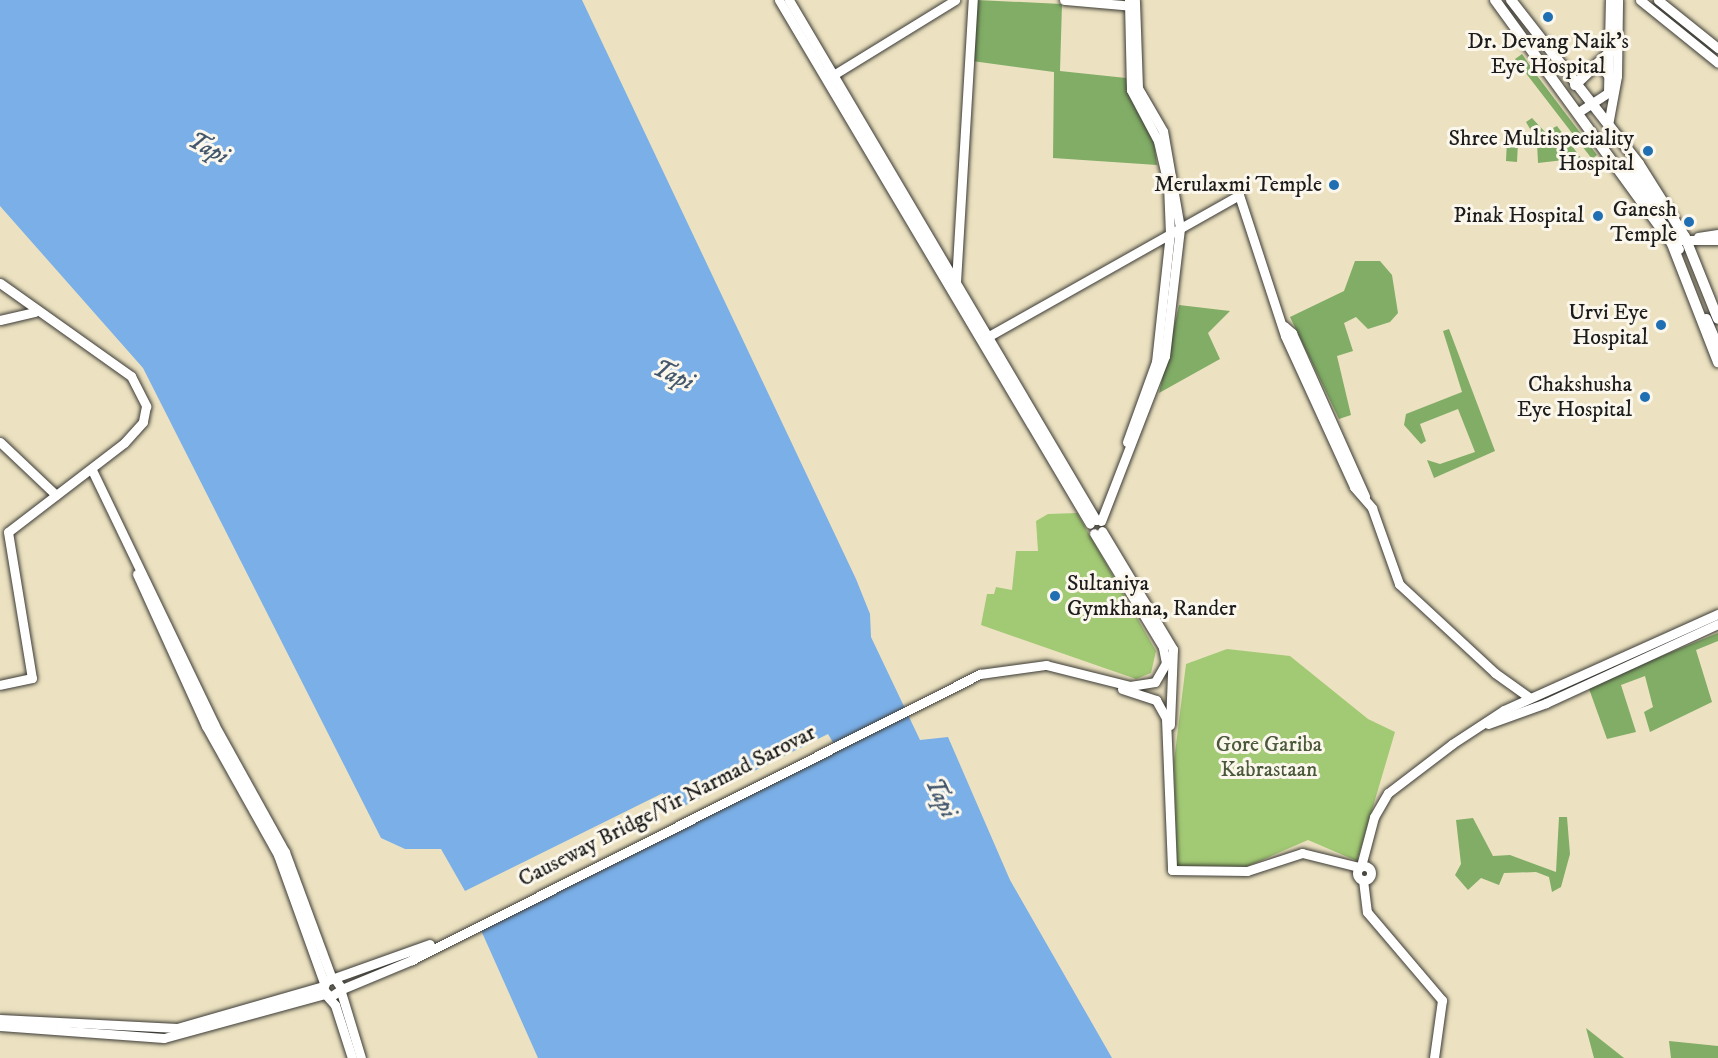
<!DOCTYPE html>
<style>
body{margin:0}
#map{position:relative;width:1718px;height:1058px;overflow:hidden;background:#ece2c1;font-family:"IM FELL DW Pica",serif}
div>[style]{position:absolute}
.green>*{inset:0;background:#a2c974}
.forest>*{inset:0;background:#81ad66}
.water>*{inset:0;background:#7aafe7}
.roads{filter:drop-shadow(0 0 2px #3b3a35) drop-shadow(0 0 2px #3b3a35)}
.secondary>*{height:9px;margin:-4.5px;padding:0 4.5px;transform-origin:4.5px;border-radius:4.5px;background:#fff}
.secondary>.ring{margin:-4.5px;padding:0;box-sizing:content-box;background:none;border:9px solid #fff;border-radius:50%}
.primary>*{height:10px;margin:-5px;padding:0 5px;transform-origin:5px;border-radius:5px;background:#fff}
.dots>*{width:16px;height:16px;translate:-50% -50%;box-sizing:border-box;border:3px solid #fbf7ec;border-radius:50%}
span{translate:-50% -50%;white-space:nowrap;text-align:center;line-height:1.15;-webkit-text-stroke:6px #fbf7ec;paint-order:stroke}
.poi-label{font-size:22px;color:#1c1c1c}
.right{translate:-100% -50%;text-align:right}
.left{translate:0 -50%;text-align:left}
.park-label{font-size:22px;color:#4b593b}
.street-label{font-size:22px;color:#1c1c1c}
.water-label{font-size:24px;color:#42576d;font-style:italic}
</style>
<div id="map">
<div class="green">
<div style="clip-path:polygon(1077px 513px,1156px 651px,1151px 673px,1136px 679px,981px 625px,987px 594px,994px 594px,996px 587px,1012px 590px,1016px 551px,1038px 551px,1036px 521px,1048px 514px)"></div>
<div style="clip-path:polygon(1227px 649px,1290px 656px,1368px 719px,1395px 732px,1357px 861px,1308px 840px,1246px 867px,1177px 866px,1174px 761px,1186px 664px)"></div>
</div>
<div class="forest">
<div style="clip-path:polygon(977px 0,1062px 4px,1060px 71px,1126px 78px,1128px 94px,1154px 142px,1157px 165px,1053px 158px,1054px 72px,972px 61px)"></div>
<div style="clip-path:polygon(1522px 54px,1538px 77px,1597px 155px,1592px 159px,1515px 59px)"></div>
<div style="clip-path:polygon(1532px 118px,1545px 132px,1557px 126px,1581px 158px,1538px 163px,1537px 143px,1518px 143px,1517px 162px,1506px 161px,1507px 140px,1522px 130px,1528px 137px,1533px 134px,1526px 122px)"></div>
<div style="clip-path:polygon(1355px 261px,1380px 261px,1392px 275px,1398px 313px,1390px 322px,1368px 329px,1356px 317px,1344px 323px,1353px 351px,1337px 356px,1351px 415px,1339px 419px,1290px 317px,1344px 291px)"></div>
<div style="clip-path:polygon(1179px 305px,1230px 311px,1208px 333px,1220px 359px,1159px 393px)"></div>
<div style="clip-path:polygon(1449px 329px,1495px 451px,1434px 478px,1427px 460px,1440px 464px,1475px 452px,1458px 409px,1420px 424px,1426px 441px,1421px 444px,1404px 425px,1406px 414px,1462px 392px,1443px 331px)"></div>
<div style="clip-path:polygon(1718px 633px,1718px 641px,1696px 650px,1712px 702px,1650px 732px,1644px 712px,1653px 707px,1645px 676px,1621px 685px,1636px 732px,1607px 739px,1588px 686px)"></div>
<div style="clip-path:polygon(1559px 817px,1567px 817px,1570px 854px,1561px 887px,1552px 892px,1549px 877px,1536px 872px,1504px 873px,1499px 885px,1481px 878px,1468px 890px,1455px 875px,1461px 864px,1456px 820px,1473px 818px,1493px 856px,1510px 855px,1556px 872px)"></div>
<div style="clip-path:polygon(1586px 1028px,1624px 1058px,1594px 1058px)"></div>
<div style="clip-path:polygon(1669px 1041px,1718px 1046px,1718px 1058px,1671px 1058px)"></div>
</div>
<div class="water">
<div style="clip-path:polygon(0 0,582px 0,856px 579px,870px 614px,871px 637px,920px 740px,948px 737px,1010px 880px,1112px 1058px,538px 1058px,480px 928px,837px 749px,828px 734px,672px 812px,663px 793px,465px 891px,441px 849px,405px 849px,381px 838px,143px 368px,0 206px)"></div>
</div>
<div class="roads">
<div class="secondary">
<div style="left:779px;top:0;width:609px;rotate:59.31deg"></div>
<div style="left:789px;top:0;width:604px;rotate:59.44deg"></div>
<div style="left:1064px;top:0;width:68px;rotate:5deg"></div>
<div style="left:1640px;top:0;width:100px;rotate:38.9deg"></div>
<div style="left:1658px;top:0;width:77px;rotate:38.7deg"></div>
<div style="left:830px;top:77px;width:147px;rotate:-31.6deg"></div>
<div style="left:1577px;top:113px;width:37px;rotate:-33deg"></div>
<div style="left:1608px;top:93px;width:93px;rotate:-88.8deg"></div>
<div style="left:1608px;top:125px;width:50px;rotate:-79.6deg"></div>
<div style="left:1617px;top:76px;width:76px;rotate:-89.2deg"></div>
<div style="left:1635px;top:168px;width:39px;rotate:58deg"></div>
<div style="left:1629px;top:173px;width:91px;rotate:56.7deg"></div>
<div style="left:1698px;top:237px;width:20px;rotate:-9deg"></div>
<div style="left:1680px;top:240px;width:38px"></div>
<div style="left:956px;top:282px;width:283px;rotate:-86.6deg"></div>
<div style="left:0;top:283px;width:161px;rotate:35.4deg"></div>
<div style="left:131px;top:376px;width:34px;rotate:63deg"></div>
<div style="left:146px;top:406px;width:16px;rotate:101deg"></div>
<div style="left:143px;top:422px;width:28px;rotate:132deg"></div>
<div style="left:124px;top:443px;width:146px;rotate:142.5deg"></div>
<div style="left:8px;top:532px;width:148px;rotate:80.7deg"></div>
<div style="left:32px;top:678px;width:33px;rotate:168deg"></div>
<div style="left:1706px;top:318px;width:30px;rotate:67deg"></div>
<div style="left:0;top:320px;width:36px;rotate:-13deg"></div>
<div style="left:1284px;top:326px;width:11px;rotate:41deg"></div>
<div style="left:1292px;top:333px;width:179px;rotate:65.9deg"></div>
<div style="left:989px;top:336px;width:287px;rotate:-29.4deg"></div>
<div style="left:1239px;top:195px;width:148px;rotate:71.9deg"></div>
<div style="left:1285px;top:336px;width:166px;rotate:65.4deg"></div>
<div style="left:1354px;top:487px;width:28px;rotate:49deg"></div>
<div style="left:1372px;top:508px;width:81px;rotate:70.4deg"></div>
<div style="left:1399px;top:584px;width:131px;rotate:42.8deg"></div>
<div style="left:1495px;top:673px;width:43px;rotate:35.5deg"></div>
<div style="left:0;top:442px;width:77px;rotate:43.4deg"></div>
<div style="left:1127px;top:442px;width:85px;rotate:-70.1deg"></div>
<div style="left:1156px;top:362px;width:129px;rotate:-83.8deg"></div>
<div style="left:1170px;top:234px;width:50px;rotate:-92.3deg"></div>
<div style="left:1168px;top:184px;width:44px;rotate:-103.1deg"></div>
<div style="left:1158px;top:141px;width:58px;rotate:-117.9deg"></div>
<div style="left:1131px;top:90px;width:90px;rotate:-91.3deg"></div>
<div style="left:92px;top:470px;width:282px;rotate:64.3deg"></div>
<div style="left:214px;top:724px;width:146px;rotate:61deg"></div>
<div style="left:285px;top:852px;width:135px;rotate:69.7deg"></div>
<div style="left:1101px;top:521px;width:177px;rotate:-68.8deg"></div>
<div style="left:1165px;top:356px;width:129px;rotate:-83.3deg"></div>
<div style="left:1180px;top:228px;width:98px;rotate:-99.9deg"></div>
<div style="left:1163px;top:131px;width:50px;rotate:-120.2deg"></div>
<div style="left:1138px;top:88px;width:88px;rotate:-92deg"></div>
<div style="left:1102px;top:531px;width:138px;rotate:59deg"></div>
<div style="left:1173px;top:649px;width:76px;rotate:92.3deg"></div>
<div style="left:137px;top:574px;width:167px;rotate:65.6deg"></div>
<div style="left:206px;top:726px;width:148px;rotate:60.8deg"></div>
<div style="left:278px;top:855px;width:136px;rotate:70.2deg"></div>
<div style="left:1122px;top:689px;width:36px;rotate:18deg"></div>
<div style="left:1156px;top:700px;width:21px;rotate:61deg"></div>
<div style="left:1166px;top:718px;width:152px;rotate:87.7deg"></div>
<div style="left:1172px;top:870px;width:75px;rotate:0.8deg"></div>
<div style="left:1247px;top:871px;width:58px;rotate:-18.1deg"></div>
<div style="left:1302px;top:853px;width:59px;rotate:13.8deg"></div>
<div style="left:1488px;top:724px;width:62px;rotate:-19.9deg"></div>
<div style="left:1546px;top:703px;width:189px;rotate:-24.7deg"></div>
<div class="ring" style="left:1357px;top:866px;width:5px;height:5px"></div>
<div style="left:1361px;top:866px;width:51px;rotate:-75.1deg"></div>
<div style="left:1374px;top:817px;width:28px;rotate:-60deg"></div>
<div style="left:1388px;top:793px;width:81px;rotate:-37.4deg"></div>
<div style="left:1452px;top:744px;width:62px;rotate:-33.2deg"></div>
<div style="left:1504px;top:710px;width:235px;rotate:-24.2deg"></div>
<div style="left:1363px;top:880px;width:32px;rotate:83deg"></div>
<div style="left:1367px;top:912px;width:116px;rotate:49.6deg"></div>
<div style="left:1442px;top:1000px;width:59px;rotate:97.9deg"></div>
<div style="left:335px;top:979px;width:12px;rotate:55deg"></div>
<div style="left:342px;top:989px;width:14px;rotate:146deg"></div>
<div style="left:330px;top:997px;width:11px;rotate:-131deg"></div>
<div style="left:323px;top:989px;width:9px;rotate:-69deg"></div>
<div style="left:326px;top:981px;width:110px;rotate:-19.6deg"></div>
<div style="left:342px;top:989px;width:76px;rotate:-22.5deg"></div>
<div style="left:412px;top:960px;width:636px;rotate:-26.73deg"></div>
<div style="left:980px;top:674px;width:67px;rotate:-7.8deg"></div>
<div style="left:1046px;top:665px;width:87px;rotate:14deg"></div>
<div style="left:1130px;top:686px;width:25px;rotate:-9deg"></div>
<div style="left:1155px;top:682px;width:22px;rotate:-60deg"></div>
<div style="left:1166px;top:663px;width:16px;rotate:-101deg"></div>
<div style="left:1163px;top:647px;width:133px;rotate:-121.2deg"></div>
<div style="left:341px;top:992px;width:69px;rotate:73.1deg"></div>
<div style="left:327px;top:996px;width:12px;rotate:48deg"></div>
<div style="left:335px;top:1005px;width:56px;rotate:72.2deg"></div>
<div style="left:0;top:1019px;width:177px;rotate:2.9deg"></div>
<div style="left:177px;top:1028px;width:152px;rotate:-16deg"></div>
<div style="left:0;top:1026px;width:164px;rotate:4.2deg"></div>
<div style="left:164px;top:1038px;width:167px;rotate:-15.3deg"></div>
</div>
<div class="primary">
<div style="left:1495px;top:0;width:301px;rotate:54deg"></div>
<div style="left:1672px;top:244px;width:127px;rotate:68.7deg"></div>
<div style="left:1511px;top:0;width:208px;rotate:52deg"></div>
<div style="left:1639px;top:164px;width:86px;rotate:57.8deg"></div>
<div style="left:1685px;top:237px;width:88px;rotate:68.1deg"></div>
<div style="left:1598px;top:63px;width:18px;rotate:49deg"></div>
<div style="left:1575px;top:85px;width:50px;rotate:-43.4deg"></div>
</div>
</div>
<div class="dots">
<div style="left:1548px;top:17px;background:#1f6fb2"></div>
<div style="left:1648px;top:151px;background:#1f6fb2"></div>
<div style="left:1334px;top:185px;background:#1f6fb2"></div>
<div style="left:1598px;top:216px;background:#1f6fb2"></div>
<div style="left:1689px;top:222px;background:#1f6fb2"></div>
<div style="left:1661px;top:325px;background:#1f6fb2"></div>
<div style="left:1645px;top:397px;background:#1f6fb2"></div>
<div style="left:1055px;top:596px;background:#1f6fb2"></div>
</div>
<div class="poi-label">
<span style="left:1548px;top:54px">Dr. Devang Naik's<br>Eye Hospital</span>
<span class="right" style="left:1634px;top:151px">Shree Multispeciality<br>Hospital</span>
<span class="right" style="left:1322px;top:185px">Merulaxmi Temple</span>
<span class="right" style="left:1677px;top:222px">Ganesh<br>Temple</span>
<span class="right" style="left:1584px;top:216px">Pinak Hospital</span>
<span class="right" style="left:1648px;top:325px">Urvi Eye<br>Hospital</span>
<span class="right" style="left:1632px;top:397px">Chakshusha<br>Eye Hospital</span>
<span class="left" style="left:1067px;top:596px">Sultaniya<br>Gymkhana, Rander</span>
</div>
<div class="park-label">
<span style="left:1269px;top:757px">Gore Gariba<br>Kabrastaan</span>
</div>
<div class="street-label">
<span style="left:667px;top:806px;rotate:-27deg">Causeway Bridge/Vir Narmad Sarovar</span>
</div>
<div class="water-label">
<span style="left:208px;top:149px;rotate:28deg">Tapi</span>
<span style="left:673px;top:376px;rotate:24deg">Tapi</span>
<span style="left:940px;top:798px;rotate:64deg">Tapi</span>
</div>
</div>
